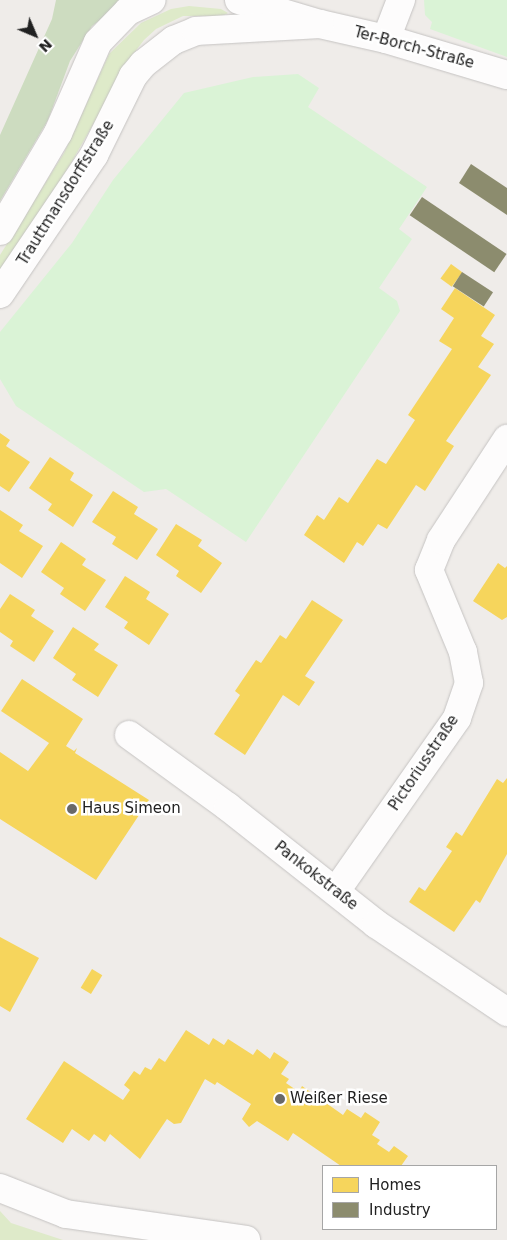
<!DOCTYPE html>
<meta charset="utf-8">
<style>
body{margin:0}
#map{position:relative;width:507px;height:1240px;overflow:hidden;background:#efece9;font-family:"DejaVu Sans",sans-serif}
div>[style]{position:absolute}
.grass>*{inset:0;background:#deeac9}
.forest>*{inset:0;background:#cddcc0}
.park>*{inset:0;background:#daf3d6}
.homes>*{inset:0;background:#f6d55c;transform-origin:0 0}
.industry>*{inset:0;background:#8c8c6e;transform-origin:0 0}
.roads{filter:drop-shadow(0 0 1px #c5c3c2) drop-shadow(0 0 1px #c5c3c2)}
.minor>*{height:28px;margin:-14px;padding:0 14px;transform-origin:14px;border-radius:14px;background:#fdfcfc}
.dots>*{width:14px;height:14px;translate:-50% -50%;box-sizing:border-box;border:2px solid #fff;border-radius:50%}
span{translate:-50% -50%;white-space:nowrap;text-align:center;line-height:1.15;-webkit-text-stroke:5px #fff;paint-order:stroke}
.street-label{font-size:15px;color:#212121}
.poi-label{font-size:15px;color:#212121}
.left{translate:0 -50%;text-align:left}
.legend{position:absolute;left:322px;top:1165px;width:175px;height:65px;box-sizing:border-box;background:#fff;border:1px solid #a6a6a6;margin:0;padding:6px 9px;list-style:none;font-size:15px;color:#212121}
.legend li{display:flex;align-items:center;gap:10px;height:25px}
.legend b{width:25px;border:1px solid #a6a6a6}
.north{position:absolute;left:10px;top:10px;width:50px;height:50px;-webkit-text-stroke:4px #fff;paint-order:stroke;rotate:135deg;font-size:14px;font-weight:700;line-height:20px;text-align:center;color:#212121}
.north::after{content:'';display:block;margin:auto;width:18px;height:22px;background:#212121;clip-path:polygon(50% 0,100% 100%,50% 72%,0 100%)}
</style>
<div id="map">
<div class="grass">
<div style="clip-path:polygon(189px 6px,221px 9px,228px 13px,222px 16px,183px 16px,156px 29px,144px 40px,134px 53px,67px 170px,0 271px,0 255px,64px 153px,109px 54px,141px 23px,171px 9px)"></div>
<div style="clip-path:polygon(0 1211px,11px 1223px,63px 1240px,0 1240px)"></div>
</div>
<div class="forest">
<div style="clip-path:polygon(56px 0,127px 0,92px 26px,70px 61px,48px 120px,0 201px,0 135px,52px 19px)"></div>
</div>
<div class="park">
<div style="clip-path:polygon(424px 0,507px 0,507px 57px,430px 29px,432px 22px,425px 15px)"></div>
<div style="clip-path:polygon(298px 74px,319px 88px,308px 107px,427px 187px,399px 229px,412px 239px,379px 288px,397px 301px,400px 311px,246px 542px,166px 489px,144px 492px,16px 406px,0 379px,0 332px,72px 243px,113px 180px,184px 93px,253px 77px)"></div>
</div>
<div class="homes">
<div style="left:451px;top:264px;width:14px;height:18px;rotate:36deg"></div>
<div style="clip-path:polygon(455px 288px,495px 315px,481px 336px,494px 344px,478px 367px,491px 375px,446px 441px,454px 446px,425px 491px,416px 485px,387px 529px,378px 524px,363px 546px,357px 542px,344px 563px,304px 535px,317px 515px,324px 520px,339px 497px,348px 503px,377px 459px,386px 464px,415px 420px,408px 415px,452px 349px,439px 341px,454px 318px,441px 309px)"></div>
<div style="clip-path:polygon(0 433px,10px 440px,6px 446px,30px 462px,9px 492px,0 486px)"></div>
<div style="clip-path:polygon(50px 457px,74px 473px,70px 480px,93px 495px,73px 527px,48px 510px,52px 504px,29px 488px)"></div>
<div style="clip-path:polygon(113px 491px,138px 507px,134px 514px,158px 529px,137px 560px,112px 544px,116px 537px,92px 522px)"></div>
<div style="clip-path:polygon(0 510px,23px 525px,19px 531px,43px 546px,22px 578px,0 563px)"></div>
<div style="clip-path:polygon(176px 524px,202px 540px,198px 546px,222px 563px,201px 593px,176px 576px,179px 571px,156px 555px)"></div>
<div style="clip-path:polygon(61px 542px,86px 559px,82px 565px,106px 580px,85px 611px,60px 594px,64px 588px,41px 572px)"></div>
<div style="clip-path:polygon(498px 563px,505px 568px,507px 566px,507px 617px,502px 620px,473px 601px)"></div>
<div style="clip-path:polygon(125px 576px,150px 592px,146px 599px,169px 614px,149px 645px,124px 628px,128px 622px,105px 607px)"></div>
<div style="clip-path:polygon(10px 594px,35px 610px,31px 616px,54px 631px,34px 662px,10px 646px,13px 641px,0 632px,0 609px)"></div>
<div style="clip-path:polygon(312px 600px,343px 620px,305px 676px,315px 682px,299px 706px,283px 695px,245px 755px,214px 734px,240px 695px,235px 691px,256px 660px,261px 663px,280px 635px,286px 639px)"></div>
<div style="clip-path:polygon(73px 627px,99px 644px,94px 650px,118px 665px,98px 697px,72px 680px,76px 674px,53px 658px)"></div>
<div style="clip-path:polygon(22px 679px,83px 719px,66px 746px,74px 751px,77px 748px,75px 753px,149px 800px,96px 880px,0 819px,0 752px,28px 771px,49px 743px,1px 711px)"></div>
<div style="clip-path:polygon(507px 778px,507px 854px,480px 903px,476px 900px,454px 932px,409px 902px,419px 887px,425px 891px,452px 851px,446px 847px,456px 832px,462px 836px,497px 779px,503px 783px)"></div>
<div style="clip-path:polygon(0 937px,39px 958px,10px 1012px,0 1006px)"></div>
<div style="left:92px;top:969px;width:12px;height:22px;rotate:31deg"></div>
<div style="clip-path:polygon(186px 1030px,209px 1045px,213px 1038px,224px 1045px,228px 1039px,253px 1055px,257px 1049px,270px 1059px,274px 1052px,289px 1062px,281px 1074px,289px 1079px,286px 1083px,299px 1092px,302px 1086px,343px 1115px,347px 1109px,361px 1118px,365px 1112px,380px 1122px,372px 1135px,380px 1140px,377px 1144px,389px 1152px,394px 1146px,408px 1156px,401px 1166px,341px 1166px,293px 1133px,288px 1141px,257px 1121px,249px 1127px,242px 1119px,251px 1104px,217px 1082px,215px 1085px,205px 1079px,181px 1123px,174px 1124px,167px 1119px,140px 1159px,110px 1134px,105px 1142px,94px 1134px,89px 1141px,72px 1129px,63px 1143px,26px 1119px,64px 1061px,123px 1100px,130px 1090px,124px 1085px,134px 1071px,140px 1075px,145px 1067px,151px 1070px,159px 1058px,165px 1062px)"></div>
</div>
<div class="industry">
<div style="clip-path:polygon(471px 164px,507px 188px,507px 215px,459px 183px)"></div>
<div style="left:422px;top:197px;width:102px;height:22px;rotate:34deg"></div>
<div style="left:462px;top:272px;width:37px;height:17px;rotate:33deg"></div>
</div>
<div class="roads">
<div class="minor">
<div style="left:239px;top:0;width:84px;rotate:16.5deg"></div>
<div style="left:320px;top:24px;width:68px;rotate:12.8deg"></div>
<div style="left:386px;top:39px;width:126px;rotate:16.6deg"></div>
<div style="left:386px;top:39px;width:42px;rotate:-69deg"></div>
<div style="left:0;top:231px;width:114px;rotate:-59.4deg"></div>
<div style="left:58px;top:133px;width:99px;rotate:-66.3deg"></div>
<div style="left:98px;top:42px;width:43px;rotate:-45.9deg"></div>
<div style="left:128px;top:11px;width:26px;rotate:-25deg"></div>
<div style="left:0;top:294px;width:168px;rotate:-55.9deg"></div>
<div style="left:94px;top:155px;width:88px;rotate:-63.7deg"></div>
<div style="left:133px;top:76px;width:16px;rotate:-50deg"></div>
<div style="left:143px;top:64px;width:39px;rotate:-38deg"></div>
<div style="left:174px;top:40px;width:24px;rotate:-22deg"></div>
<div style="left:196px;top:31px;width:124px;rotate:-3.2deg"></div>
<div style="left:129px;top:735px;width:122px;rotate:36deg"></div>
<div style="left:228px;top:807px;width:189px;rotate:38.3deg"></div>
<div style="left:376px;top:924px;width:158px;rotate:33.9deg"></div>
<div style="left:336px;top:891px;width:211px;rotate:-55deg"></div>
<div style="left:457px;top:718px;width:37px;rotate:-71deg"></div>
<div style="left:469px;top:683px;width:32px;rotate:-101deg"></div>
<div style="left:463px;top:652px;width:89px;rotate:-112.5deg"></div>
<div style="left:429px;top:570px;width:32px;rotate:-68deg"></div>
<div style="left:441px;top:540px;width:121px;rotate:-56.8deg"></div>
<div style="left:0;top:1188px;width:71px;rotate:21.5deg"></div>
<div style="left:66px;top:1214px;width:182px;rotate:8.2deg"></div>
</div>
</div>
<div class="dots">
<div style="left:72px;top:809px;background:#696867"></div>
<div style="left:280px;top:1099px;background:#696867"></div>
</div>
<div class="street-label">
<span style="left:414px;top:48px;rotate:15deg">Ter-Borch-Straße</span>
<span style="left:66px;top:193px;rotate:-58deg">Trauttmansdorffstraße</span>
<span style="left:424px;top:763px;rotate:-56deg">Pictoriusstraße</span>
<span style="left:316px;top:876px;rotate:38deg">Pankokstraße</span>
</div>
<div class="poi-label">
<span class="left" style="left:82px;top:809px">Haus Simeon</span>
<span class="left" style="left:290px;top:1099px">Weißer Riese</span>
</div>
<ul class="legend">
<li><b style="height:14px;background:#f6d55c"></b>Homes</li>
<li><b style="height:14px;background:#8c8c6e"></b>Industry</li>
</ul>
<div class="north">N</div>
</div>
